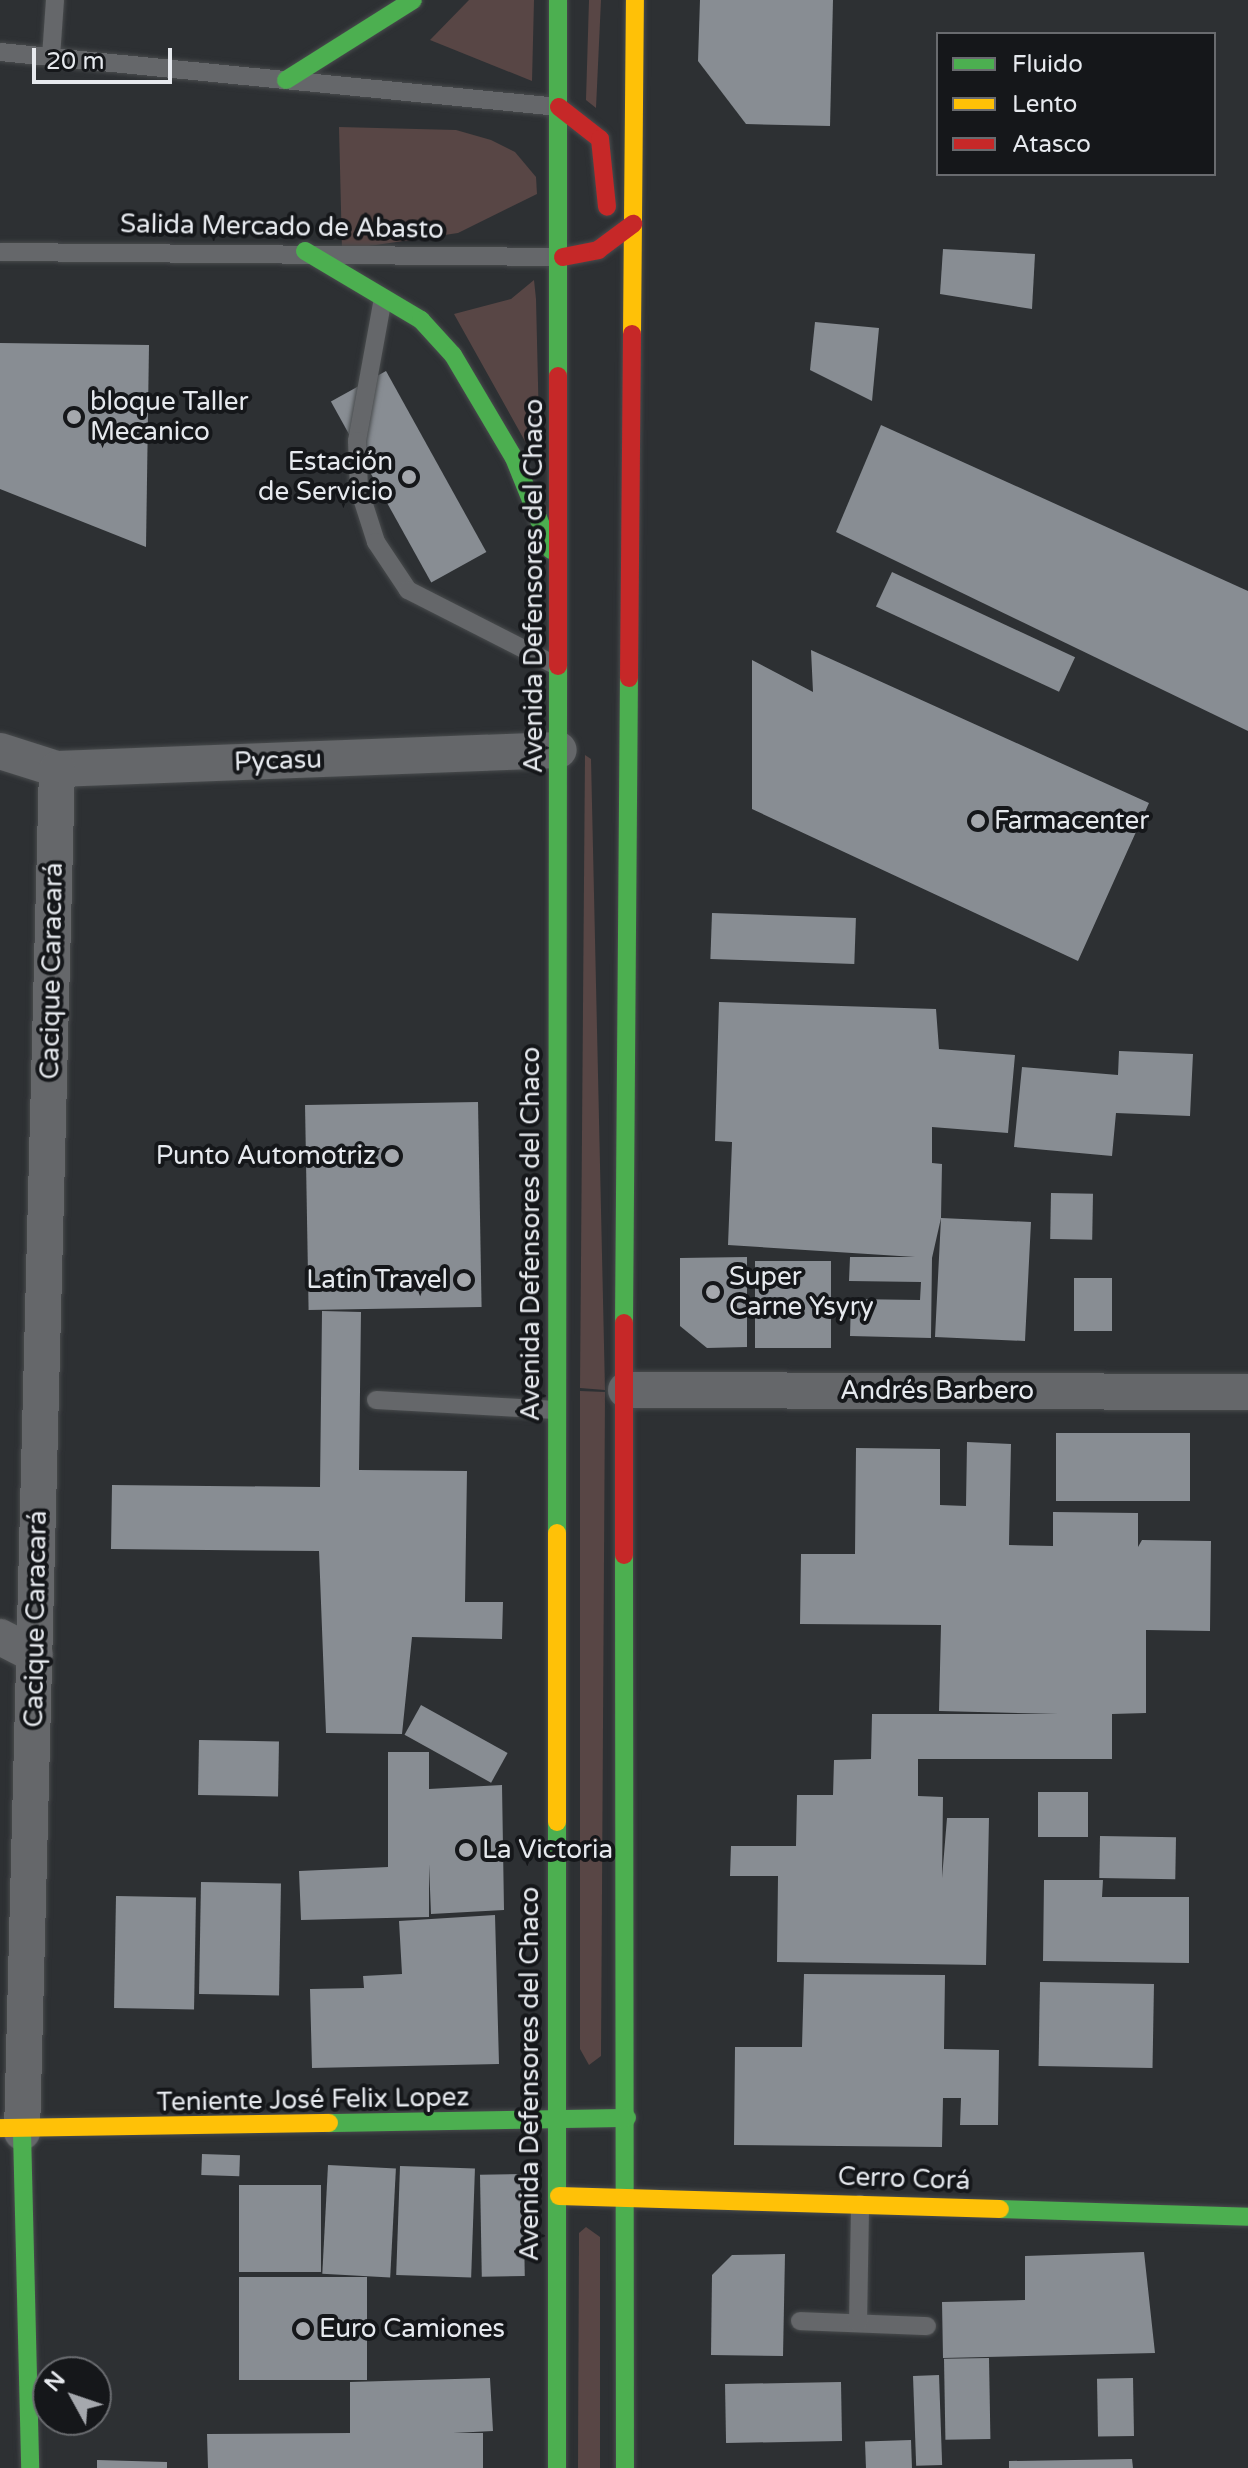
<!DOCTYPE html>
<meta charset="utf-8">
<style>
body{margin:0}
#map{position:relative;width:1248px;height:2468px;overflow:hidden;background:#2d3033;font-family:"Varela Round",sans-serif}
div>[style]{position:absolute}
.green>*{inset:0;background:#584645}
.building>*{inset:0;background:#888d93;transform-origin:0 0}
.roads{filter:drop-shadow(0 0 2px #484b4d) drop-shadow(0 0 2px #484b4d)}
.lane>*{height:18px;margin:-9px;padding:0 9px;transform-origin:9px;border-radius:9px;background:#65676a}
.street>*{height:36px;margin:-18px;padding:0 18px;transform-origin:18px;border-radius:18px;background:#65676a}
.fast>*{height:18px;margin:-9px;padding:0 9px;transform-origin:9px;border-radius:9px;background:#4caf50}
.slow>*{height:18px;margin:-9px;padding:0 9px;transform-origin:9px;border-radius:9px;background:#ffc107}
.jam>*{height:18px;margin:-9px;padding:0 9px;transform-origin:9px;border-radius:9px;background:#c62828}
.dots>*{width:22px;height:22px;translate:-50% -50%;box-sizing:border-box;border:4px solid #15171a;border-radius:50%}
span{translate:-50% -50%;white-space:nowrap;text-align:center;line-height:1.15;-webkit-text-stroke:8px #15171a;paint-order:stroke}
.street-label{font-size:26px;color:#e6e9ee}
.poi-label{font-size:26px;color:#e6e9ee}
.left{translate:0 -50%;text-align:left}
.right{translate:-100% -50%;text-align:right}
.legend{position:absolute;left:936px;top:32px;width:280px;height:144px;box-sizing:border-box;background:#15171a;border:2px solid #696b6f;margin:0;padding:10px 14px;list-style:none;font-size:24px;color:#e6e9ee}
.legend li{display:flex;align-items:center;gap:16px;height:40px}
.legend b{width:40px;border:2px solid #696b6f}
.north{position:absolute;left:32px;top:2356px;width:80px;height:80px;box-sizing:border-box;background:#15171a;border:2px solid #696b6f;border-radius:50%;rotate:310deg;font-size:22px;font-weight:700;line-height:32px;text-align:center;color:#e6e9ee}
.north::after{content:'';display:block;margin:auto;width:28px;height:36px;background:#a5a8ad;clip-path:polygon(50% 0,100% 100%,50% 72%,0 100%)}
.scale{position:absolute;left:32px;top:48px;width:140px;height:36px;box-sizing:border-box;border:4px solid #e6e9ee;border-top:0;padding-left:10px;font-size:24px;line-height:28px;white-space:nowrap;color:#e6e9ee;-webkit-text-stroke:6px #15171a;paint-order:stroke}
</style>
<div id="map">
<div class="green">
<div style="clip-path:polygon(469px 0,534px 0,532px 81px,430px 40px)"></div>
<div style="clip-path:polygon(589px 0,601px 0,596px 108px,586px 100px)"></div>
<div style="clip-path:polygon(339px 127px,456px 130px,491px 140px,515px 152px,536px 177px,537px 194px,458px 233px,342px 250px)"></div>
<div style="clip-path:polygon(534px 280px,536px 299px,540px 468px,454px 314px,511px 299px)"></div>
<div style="clip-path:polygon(585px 755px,591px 759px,605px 1390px,580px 1388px)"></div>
<div style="clip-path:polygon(580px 1391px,605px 1392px,601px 2056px,589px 2065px,580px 2049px)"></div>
<div style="clip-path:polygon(586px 2227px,600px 2237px,600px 2468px,578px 2468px,579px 2233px)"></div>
</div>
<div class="building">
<div style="clip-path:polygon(700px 0,833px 0,830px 126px,746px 124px,698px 61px)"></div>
<div style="clip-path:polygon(943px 249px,1035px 254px,1032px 309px,940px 294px)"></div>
<div style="clip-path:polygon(815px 322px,879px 328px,872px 401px,810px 370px)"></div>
<div style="clip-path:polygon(0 343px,149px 345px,146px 547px,0 489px)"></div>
<div style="left:386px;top:371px;width:207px;height:63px;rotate:61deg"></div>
<div style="clip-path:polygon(881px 425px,1248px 591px,1248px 731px,836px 532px)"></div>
<div style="left:892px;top:572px;width:202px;height:38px;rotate:25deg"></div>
<div style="clip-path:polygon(811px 650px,1149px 803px,1078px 961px,752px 809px,752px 660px,813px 692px)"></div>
<div style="left:712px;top:913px;width:144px;height:46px;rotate:2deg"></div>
<div style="clip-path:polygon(719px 1002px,936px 1009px,939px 1049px,1015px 1055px,1008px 1133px,932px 1127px,932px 1163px,942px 1164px,941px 1218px,1031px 1222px,1025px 1341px,935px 1337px,941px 1218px,932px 1258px,931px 1338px,850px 1336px,851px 1299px,920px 1300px,921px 1282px,849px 1281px,850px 1257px,915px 1257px,728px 1245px,732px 1142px,715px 1141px)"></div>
<div style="clip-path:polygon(1119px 1051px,1193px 1054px,1190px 1116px,1116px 1113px,1112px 1156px,1014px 1147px,1022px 1067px,1118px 1075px)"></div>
<div style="left:478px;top:1102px;width:205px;height:173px;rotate:89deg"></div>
<div style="left:1051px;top:1193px;width:42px;height:46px;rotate:1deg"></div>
<div style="clip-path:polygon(747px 1257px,747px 1347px,707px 1348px,680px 1326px,680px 1258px)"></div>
<div style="left:755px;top:1261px;width:76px;height:87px"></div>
<div style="left:1074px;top:1278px;width:38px;height:53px"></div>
<div style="clip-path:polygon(322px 1311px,361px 1312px,359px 1470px,467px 1471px,465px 1602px,503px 1602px,502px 1639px,412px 1637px,402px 1734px,326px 1733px,319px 1551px,111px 1549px,112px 1485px,320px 1487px)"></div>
<div style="left:1056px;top:1433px;width:134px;height:68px"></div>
<div style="clip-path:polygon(967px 1442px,1011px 1444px,1009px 1545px,1053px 1546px,1053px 1512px,1138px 1513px,1138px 1547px,1142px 1540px,1211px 1541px,1210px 1631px,1146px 1630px,1146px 1713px,1112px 1714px,1112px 1759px,918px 1759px,918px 1796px,943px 1797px,942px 1878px,947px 1818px,989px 1818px,986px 1965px,777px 1962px,778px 1876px,730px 1876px,731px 1846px,796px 1846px,797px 1795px,833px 1795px,834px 1760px,871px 1759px,872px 1714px,1058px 1714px,939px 1711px,941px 1625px,800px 1624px,801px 1554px,855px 1554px,856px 1448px,940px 1449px,940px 1505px,966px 1506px)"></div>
<div style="left:421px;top:1705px;width:99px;height:34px;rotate:29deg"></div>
<div style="left:199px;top:1740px;width:80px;height:55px;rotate:1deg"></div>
<div style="clip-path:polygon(388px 1752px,429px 1752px,429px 1789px,502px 1785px,504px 1910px,431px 1914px,429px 1864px,429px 1917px,301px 1920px,299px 1871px,388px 1867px)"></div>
<div style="left:1038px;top:1792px;width:50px;height:45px"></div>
<div style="left:1100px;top:1836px;width:76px;height:42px;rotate:1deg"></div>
<div style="clip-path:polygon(1044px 1880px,1103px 1880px,1102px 1897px,1189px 1897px,1189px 1963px,1043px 1961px)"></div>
<div style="left:201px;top:1882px;width:80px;height:112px;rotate:1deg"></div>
<div style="left:116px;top:1896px;width:80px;height:112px;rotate:1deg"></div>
<div style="clip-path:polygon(495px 1915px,499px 2064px,312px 2068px,310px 1989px,364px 1988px,363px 1976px,402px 1974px,399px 1921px)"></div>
<div style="clip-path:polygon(804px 1974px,945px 1975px,944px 2049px,999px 2050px,998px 2125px,960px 2125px,961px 2098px,943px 2098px,942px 2147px,734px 2145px,735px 2047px,802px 2047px)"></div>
<div style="left:1040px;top:1982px;width:114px;height:84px;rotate:1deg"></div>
<div style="left:202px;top:2154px;width:38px;height:21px;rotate:2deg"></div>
<div style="left:328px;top:2165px;width:68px;height:109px;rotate:3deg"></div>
<div style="left:400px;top:2166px;width:75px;height:109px;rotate:2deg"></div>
<div style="left:523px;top:2174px;width:102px;height:43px;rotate:89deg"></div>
<div style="left:239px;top:2185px;width:82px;height:87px"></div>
<div style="clip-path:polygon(1144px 2252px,1155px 2353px,943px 2358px,942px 2302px,1025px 2300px,1025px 2256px)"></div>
<div style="clip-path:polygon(785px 2254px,783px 2356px,711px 2355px,712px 2275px,732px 2255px)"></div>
<div style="left:239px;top:2277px;width:128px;height:103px"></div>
<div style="left:989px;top:2358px;width:81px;height:45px;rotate:89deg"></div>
<div style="left:939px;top:2375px;width:90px;height:26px;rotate:88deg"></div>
<div style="clip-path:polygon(490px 2378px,493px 2431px,453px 2433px,483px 2433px,483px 2468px,208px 2468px,207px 2434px,350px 2433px,350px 2382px)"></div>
<div style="left:1133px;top:2378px;width:58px;height:36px;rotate:89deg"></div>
<div style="left:841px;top:2382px;width:59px;height:116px;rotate:89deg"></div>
<div style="left:911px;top:2440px;width:28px;height:46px;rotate:88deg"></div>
<div style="clip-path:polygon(1132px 2459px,1133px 2468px,1009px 2468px,1009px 2461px)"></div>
<div style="clip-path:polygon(97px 2460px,167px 2462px,167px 2468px,97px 2468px)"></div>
</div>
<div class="roads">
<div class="lane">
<div style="left:0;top:52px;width:562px;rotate:5.62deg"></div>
<div style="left:51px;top:57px;width:57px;rotate:-86deg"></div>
<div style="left:0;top:252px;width:557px;rotate:0.51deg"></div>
<div style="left:383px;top:298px;width:145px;rotate:100.3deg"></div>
<div style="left:357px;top:441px;width:48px;rotate:87.6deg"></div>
<div style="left:359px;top:489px;width:56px;rotate:72.2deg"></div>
<div style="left:376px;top:542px;width:58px;rotate:56.3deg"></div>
<div style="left:408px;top:590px;width:167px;rotate:27deg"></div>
<div style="left:376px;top:1400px;width:180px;rotate:3.2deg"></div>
<div style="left:800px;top:2321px;width:127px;rotate:2.3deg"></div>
<div style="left:858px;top:2323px;width:119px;rotate:-89deg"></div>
</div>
<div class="street">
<div style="left:0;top:751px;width:60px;rotate:17.5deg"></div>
<div style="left:57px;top:769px;width:502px;rotate:-2.17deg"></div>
<div style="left:626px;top:1390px;width:622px;rotate:0.18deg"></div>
<div style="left:0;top:1637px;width:39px;rotate:27deg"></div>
<div style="left:22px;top:2132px;width:1363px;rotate:-88.53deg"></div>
</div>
<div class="fast">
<div style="left:286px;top:80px;width:150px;rotate:-32.2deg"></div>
<div style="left:305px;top:251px;width:135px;rotate:30.7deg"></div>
<div style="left:421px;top:320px;width:47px;rotate:47.6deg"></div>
<div style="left:453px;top:355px;width:120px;rotate:59.4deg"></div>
<div style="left:514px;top:458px;width:99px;rotate:68.1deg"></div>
<div style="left:558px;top:376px;width:376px;rotate:-90deg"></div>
<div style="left:624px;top:1323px;width:645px;rotate:-89.56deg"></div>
<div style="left:557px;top:1533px;width:867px;rotate:-89.93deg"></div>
<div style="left:624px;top:1555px;width:913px;rotate:89.94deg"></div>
<div style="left:329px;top:2123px;width:298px;rotate:-1deg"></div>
<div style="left:22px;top:2132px;width:336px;rotate:88.6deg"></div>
<div style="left:1000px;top:2209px;width:248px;rotate:1.8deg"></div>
<div style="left:557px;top:2468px;width:646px;rotate:-90deg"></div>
</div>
<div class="slow">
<div style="left:632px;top:334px;width:334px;rotate:-89.5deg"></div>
<div style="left:557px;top:1822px;width:289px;rotate:-90deg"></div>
<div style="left:0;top:2128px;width:329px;rotate:-0.9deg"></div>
<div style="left:559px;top:2196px;width:441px;rotate:1.7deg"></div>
</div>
<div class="jam">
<div style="left:559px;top:107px;width:52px;rotate:38deg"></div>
<div style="left:600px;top:139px;width:68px;rotate:84.1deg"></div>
<div style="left:563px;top:257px;width:36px;rotate:-11deg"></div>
<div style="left:598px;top:250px;width:44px;rotate:-36.6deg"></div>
<div style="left:558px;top:666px;width:290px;rotate:-90deg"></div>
<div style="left:629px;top:678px;width:344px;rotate:-89.5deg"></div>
<div style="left:624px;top:1323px;width:232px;rotate:90deg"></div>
</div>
</div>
<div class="dots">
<div style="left:74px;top:417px;background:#a5a8ad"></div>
<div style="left:409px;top:477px;background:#a5a8ad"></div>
<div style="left:978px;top:821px;background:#a5a8ad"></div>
<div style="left:392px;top:1156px;background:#a5a8ad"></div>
<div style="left:464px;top:1280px;background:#a5a8ad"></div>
<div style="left:713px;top:1292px;background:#a5a8ad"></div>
<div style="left:466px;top:1850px;background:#a5a8ad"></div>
<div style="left:303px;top:2329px;background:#a5a8ad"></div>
</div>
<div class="street-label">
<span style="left:282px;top:227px;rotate:1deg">Salida Mercado de Abasto</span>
<span style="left:534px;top:586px;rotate:-90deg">Avenida Defensores del Chaco</span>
<span style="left:278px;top:761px;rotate:-2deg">Pycasu</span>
<span style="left:52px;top:971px;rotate:-89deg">Cacique Caracará</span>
<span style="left:531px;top:1234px;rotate:-90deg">Avenida Defensores del Chaco</span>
<span style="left:937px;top:1391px">Andrés Barbero</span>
<span style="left:36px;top:1619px;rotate:-89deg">Cacique Caracará</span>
<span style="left:530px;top:2074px;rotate:-90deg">Avenida Defensores del Chaco</span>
<span style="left:313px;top:2100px;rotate:-1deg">Teniente José Felix Lopez</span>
<span style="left:904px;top:2179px;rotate:2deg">Cerro Corá</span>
</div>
<div class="poi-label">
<span class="left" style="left:90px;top:417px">bloque Taller<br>Mecanico</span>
<span class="right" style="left:393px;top:477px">Estación<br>de Servicio</span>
<span class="left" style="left:994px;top:821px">Farmacenter</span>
<span class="right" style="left:376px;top:1156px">Punto Automotriz</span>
<span class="left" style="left:729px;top:1292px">Super<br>Carne Ysyry</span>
<span class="right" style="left:448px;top:1280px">Latin Travel</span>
<span class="left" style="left:482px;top:1850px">La Victoria</span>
<span class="left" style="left:319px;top:2329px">Euro Camiones</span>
</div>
<ul class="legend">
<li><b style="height:10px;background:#4caf50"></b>Fluido</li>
<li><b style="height:10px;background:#ffc107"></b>Lento</li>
<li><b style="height:10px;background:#c62828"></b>Atasco</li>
</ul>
<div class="north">N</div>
<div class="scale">20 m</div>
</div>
